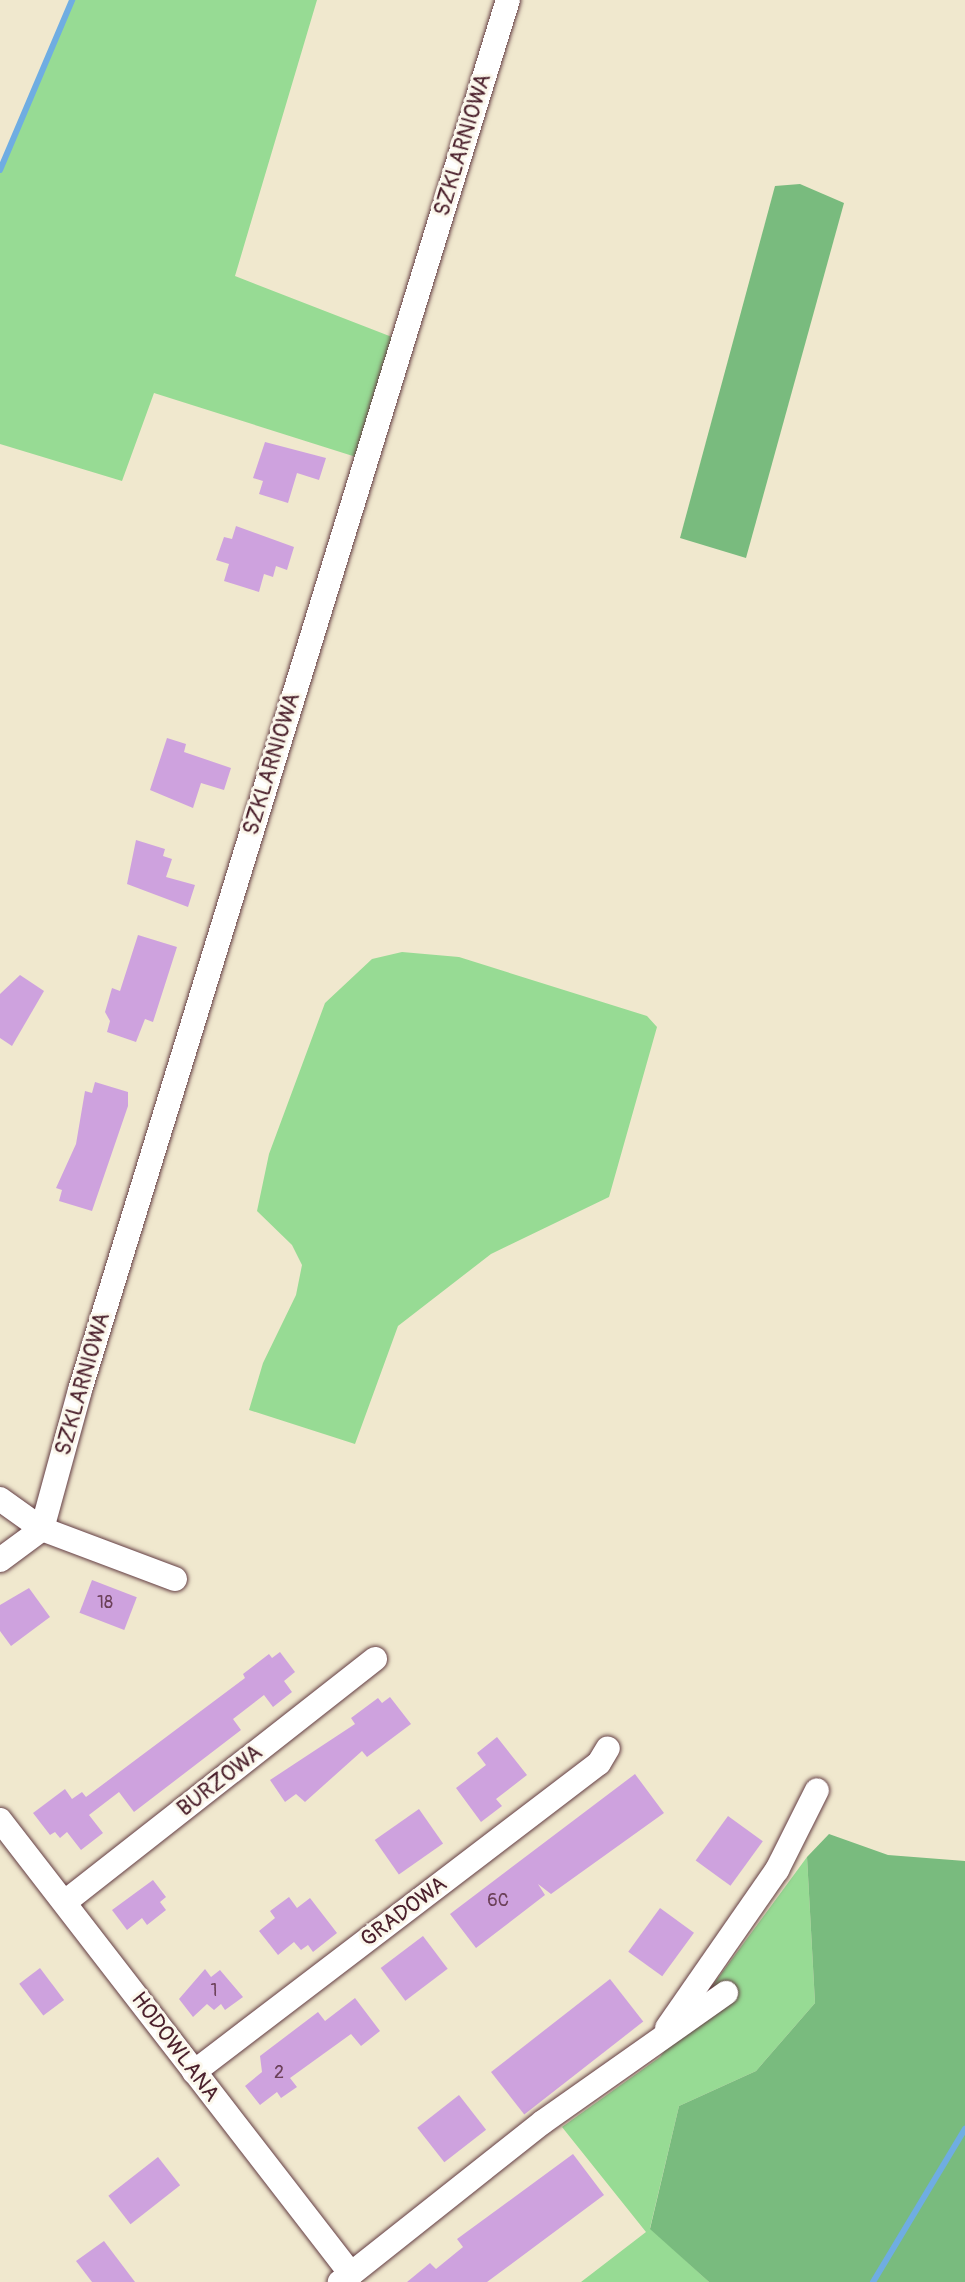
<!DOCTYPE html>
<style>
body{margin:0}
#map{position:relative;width:965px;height:2282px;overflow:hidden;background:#f0e8ce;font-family:Pangolin,sans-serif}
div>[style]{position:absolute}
.green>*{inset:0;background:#97db94}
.forest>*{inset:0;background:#79bb7e}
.stream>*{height:6px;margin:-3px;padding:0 3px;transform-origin:3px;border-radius:3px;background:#6fade2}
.building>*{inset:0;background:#cea2de;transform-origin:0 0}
.roads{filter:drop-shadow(0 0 2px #633d43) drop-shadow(0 0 2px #633d43)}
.minor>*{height:24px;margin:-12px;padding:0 12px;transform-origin:12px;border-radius:12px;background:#fff}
span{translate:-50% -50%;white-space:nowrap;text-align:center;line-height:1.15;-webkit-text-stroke:6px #fbf7ec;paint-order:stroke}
.number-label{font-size:18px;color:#6b4058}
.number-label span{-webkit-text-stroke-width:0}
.street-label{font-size:22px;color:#4a1f2b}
</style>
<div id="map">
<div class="green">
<div style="clip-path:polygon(71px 0,317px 0,235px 276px,392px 337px,356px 457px,154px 393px,122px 481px,0 444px,0 165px)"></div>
<div style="clip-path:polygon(402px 952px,459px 957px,647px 1016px,657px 1027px,609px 1197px,491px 1254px,398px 1326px,355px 1444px,249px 1410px,263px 1363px,296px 1295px,302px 1265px,292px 1245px,257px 1211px,269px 1154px,325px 1003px,372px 959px)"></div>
<div style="clip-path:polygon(807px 1857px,815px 2003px,756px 2071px,679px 2106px,650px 2228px,709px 2282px,581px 2282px,646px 2232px,562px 2127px,660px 2057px)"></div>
</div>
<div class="forest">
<div style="clip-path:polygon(800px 184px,844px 203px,746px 558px,680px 538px,775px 186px)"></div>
<div style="clip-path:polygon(829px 1834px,888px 1855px,965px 1861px,965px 2282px,709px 2282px,650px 2229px,679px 2106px,756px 2071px,815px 2003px,807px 1857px)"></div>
</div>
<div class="stream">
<div style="left:0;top:170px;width:185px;rotate:-67deg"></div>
<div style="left:873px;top:2282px;width:179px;rotate:-59deg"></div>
</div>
<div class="building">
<div style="clip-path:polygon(265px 442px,326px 458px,319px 480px,297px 473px,288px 503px,259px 494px,263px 481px,253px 478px)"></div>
<div style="clip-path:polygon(236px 526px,294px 547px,287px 570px,276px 566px,273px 577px,264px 574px,259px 592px,224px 581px,229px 564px,216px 560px,224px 537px,232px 539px)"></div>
<div style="clip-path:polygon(167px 738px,186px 744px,184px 752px,231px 768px,224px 790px,201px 783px,193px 808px,150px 790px)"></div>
<div style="clip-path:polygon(136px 840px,165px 849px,163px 856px,172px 859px,166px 877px,195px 885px,188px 907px,127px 884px)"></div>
<div style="clip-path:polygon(138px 935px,177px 947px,153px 1022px,145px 1019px,136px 1042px,107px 1032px,110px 1021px,105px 1012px,112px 988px,120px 991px)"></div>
<div style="clip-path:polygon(20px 975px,44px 991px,12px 1046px,0 1038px,0 994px)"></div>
<div style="clip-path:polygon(95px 1082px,128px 1092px,128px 1106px,92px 1211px,59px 1201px,62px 1190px,56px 1188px,76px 1144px,85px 1091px,92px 1093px)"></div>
<div style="left:92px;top:1580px;width:48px;height:35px;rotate:21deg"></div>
<div style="clip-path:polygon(29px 1588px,50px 1617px,11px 1646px,0 1631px,0 1605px)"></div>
<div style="clip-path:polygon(280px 1652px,295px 1672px,284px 1681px,292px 1692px,273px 1707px,264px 1695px,233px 1719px,241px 1730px,134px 1812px,119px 1792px,89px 1815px,103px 1833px,81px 1850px,67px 1832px,60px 1838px,55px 1832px,50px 1835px,33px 1813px,65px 1789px,72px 1799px,82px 1792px,86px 1797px,245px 1678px,243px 1674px,269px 1654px,272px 1658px)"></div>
<div style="clip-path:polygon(390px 1697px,411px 1724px,367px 1757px,362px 1751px,305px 1802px,296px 1794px,285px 1802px,270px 1780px,355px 1724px,351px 1718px,378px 1698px,382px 1703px)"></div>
<div style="clip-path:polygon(497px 1737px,527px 1775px,496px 1799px,502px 1806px,481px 1822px,456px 1788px,486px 1765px,477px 1753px)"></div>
<div style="clip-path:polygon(635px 1774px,664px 1813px,551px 1894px,538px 1884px,545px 1895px,476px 1948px,450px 1914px)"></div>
<div style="left:419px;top:1809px;width:42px;height:54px;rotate:55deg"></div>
<div style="left:728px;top:1816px;width:43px;height:55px;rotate:36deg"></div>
<div style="clip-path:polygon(153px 1880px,166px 1897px,160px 1902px,166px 1910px,147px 1925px,142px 1918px,127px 1930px,112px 1910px)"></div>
<div style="clip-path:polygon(289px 1897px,297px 1908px,310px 1898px,337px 1933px,313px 1952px,308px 1945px,301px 1950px,294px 1942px,278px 1955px,259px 1931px,275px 1918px,270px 1911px)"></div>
<div style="left:660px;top:1908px;width:42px;height:54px;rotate:36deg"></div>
<div style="left:423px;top:1936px;width:41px;height:53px;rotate:53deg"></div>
<div style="left:40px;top:1968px;width:40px;height:26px;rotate:53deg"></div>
<div style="clip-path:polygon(205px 1969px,211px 1977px,220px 1970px,243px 1997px,225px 2010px,221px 2004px,214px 2010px,207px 2004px,193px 2017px,179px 1999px)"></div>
<div style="left:610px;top:1979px;width:54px;height:151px;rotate:52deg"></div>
<div style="clip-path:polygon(355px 1998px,380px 2031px,361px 2046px,351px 2034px,290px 2078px,297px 2087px,281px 2098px,277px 2092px,260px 2105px,245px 2086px,262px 2072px,260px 2056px,318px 2012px,325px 2021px)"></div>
<div style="left:459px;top:2095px;width:44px;height:53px;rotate:52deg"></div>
<div style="clip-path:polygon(573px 2154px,604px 2195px,487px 2282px,407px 2282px,430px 2263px,436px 2269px,463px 2247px,457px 2239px)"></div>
<div style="left:158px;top:2157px;width:36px;height:63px;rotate:52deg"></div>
<div style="clip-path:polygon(104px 2241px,135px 2282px,92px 2282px,76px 2261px)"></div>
</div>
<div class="roads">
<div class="minor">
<div style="left:0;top:1499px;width:52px;rotate:35.5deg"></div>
<div style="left:42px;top:1529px;width:142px;rotate:20.6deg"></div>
<div style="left:0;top:1560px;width:52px;rotate:-36.4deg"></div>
<div style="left:42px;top:1529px;width:144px;rotate:-74.7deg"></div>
<div style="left:80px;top:1390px;width:1454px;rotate:-72.89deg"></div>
<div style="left:0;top:1820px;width:574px;rotate:52.29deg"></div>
<div style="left:351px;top:2274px;width:14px;rotate:144deg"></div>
<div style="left:65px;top:1902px;width:394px;rotate:-38.1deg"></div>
<div style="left:667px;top:2028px;width:193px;rotate:-55.2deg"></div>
<div style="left:777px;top:1870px;width:89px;rotate:-63.4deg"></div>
<div style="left:194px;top:2072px;width:509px;rotate:-37.34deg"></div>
<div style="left:599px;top:1763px;width:17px;rotate:-59deg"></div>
<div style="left:351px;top:2274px;width:245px;rotate:-38.4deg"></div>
<div style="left:543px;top:2122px;width:224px;rotate:-35.2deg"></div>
</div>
</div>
<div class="number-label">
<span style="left:105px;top:1603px">18</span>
<span style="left:498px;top:1901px">6C</span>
<span style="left:214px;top:1991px">1</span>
<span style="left:279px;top:2073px">2</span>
</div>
<div class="street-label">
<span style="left:463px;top:145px;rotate:-73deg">SZKLARNIOWA</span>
<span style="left:272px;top:764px;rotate:-73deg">SZKLARNIOWA</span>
<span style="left:83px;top:1384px;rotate:-74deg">SZKLARNIOWA</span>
<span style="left:220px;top:1781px;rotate:-38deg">BURZOWA</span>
<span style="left:404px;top:1912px;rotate:-37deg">GRADOWA</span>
<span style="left:175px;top:2047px;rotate:53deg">HODOWLANA</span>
</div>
</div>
